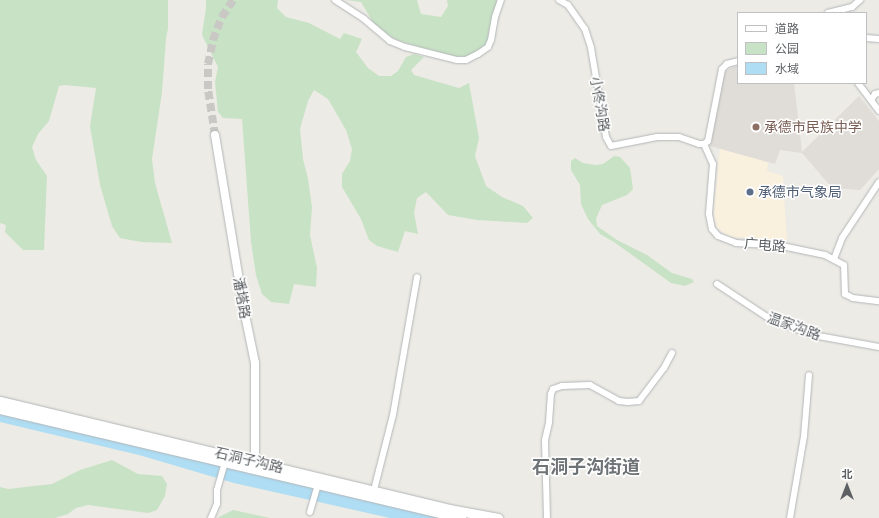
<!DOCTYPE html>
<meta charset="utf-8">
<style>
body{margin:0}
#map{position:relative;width:879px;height:518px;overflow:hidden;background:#edebe5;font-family:Manrope,"Noto Sans SC",sans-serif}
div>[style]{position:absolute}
.commercial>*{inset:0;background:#f9f0de}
.education>*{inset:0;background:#e0dcd7}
.green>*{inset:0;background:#c8e2c5}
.water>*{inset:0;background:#afddf4}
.tertiary-tunnel>*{height:8px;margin-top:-4px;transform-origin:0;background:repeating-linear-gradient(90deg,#c9c8c5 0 8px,transparent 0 12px)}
.roads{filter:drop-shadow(0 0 1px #b2b6b8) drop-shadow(0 0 1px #b2b6b8)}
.minor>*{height:6px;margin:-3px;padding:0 3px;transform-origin:3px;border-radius:3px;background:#fff}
.tertiary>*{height:8px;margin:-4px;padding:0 4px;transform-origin:4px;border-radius:4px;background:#fff}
.secondary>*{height:9px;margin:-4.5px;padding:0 4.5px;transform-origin:4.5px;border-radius:4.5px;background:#fff}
.dots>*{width:11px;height:11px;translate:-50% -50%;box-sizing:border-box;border:2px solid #fff;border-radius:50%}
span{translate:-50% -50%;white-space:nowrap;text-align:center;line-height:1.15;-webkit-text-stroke:3px #fff;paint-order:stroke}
.street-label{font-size:14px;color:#5d6164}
.education-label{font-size:14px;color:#785e54}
.left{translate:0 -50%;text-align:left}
.service-label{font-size:14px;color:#4e5e75}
.district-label{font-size:18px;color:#6e7376;font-weight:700}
.legend{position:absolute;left:737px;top:12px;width:130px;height:72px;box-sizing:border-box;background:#fff;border:1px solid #bec0c1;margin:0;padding:5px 7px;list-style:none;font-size:12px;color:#5d6164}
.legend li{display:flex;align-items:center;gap:8px;height:20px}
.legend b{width:20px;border:1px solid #bec0c1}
.north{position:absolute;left:827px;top:466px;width:40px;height:40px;-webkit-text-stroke:3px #fff;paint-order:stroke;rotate:0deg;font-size:11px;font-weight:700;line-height:16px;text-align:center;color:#5d6164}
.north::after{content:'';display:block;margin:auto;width:14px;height:18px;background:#5d6164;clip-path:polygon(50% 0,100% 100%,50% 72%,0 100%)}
</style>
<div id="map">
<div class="commercial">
<div style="clip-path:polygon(720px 148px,768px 162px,767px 171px,783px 176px,787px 240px,729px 237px,717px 228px,714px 218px,714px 209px)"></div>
</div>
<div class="education">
<div style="clip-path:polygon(738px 65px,738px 83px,794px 83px,802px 152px,859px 96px,879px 121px,879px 169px,860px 190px,832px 188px,802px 153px,780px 150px,775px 164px,710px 146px,723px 77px,726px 71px)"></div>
</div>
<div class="green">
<div style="clip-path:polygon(0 0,168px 0,168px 28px,166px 39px,162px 92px,152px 159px,155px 183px,172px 243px,141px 242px,120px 238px,112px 226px,100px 185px,90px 126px,96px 88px,64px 85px,59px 86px,49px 121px,38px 134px,32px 147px,36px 160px,47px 176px,44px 250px,23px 250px,5px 232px,6px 225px,0 223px)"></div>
<div style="clip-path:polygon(206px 0,278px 0,277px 8px,286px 17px,309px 23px,340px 39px,344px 33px,362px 39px,356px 52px,368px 68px,379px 76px,391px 76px,398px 71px,406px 57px,414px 54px,424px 57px,411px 70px,414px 75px,459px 88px,469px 83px,479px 138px,475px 156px,486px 186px,502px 197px,523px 206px,533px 218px,527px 223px,477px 220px,448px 215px,426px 192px,417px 198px,414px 213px,418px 234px,405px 231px,398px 252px,377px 246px,369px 240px,361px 219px,342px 187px,342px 174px,350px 161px,352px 149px,346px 130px,328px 99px,314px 90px,308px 101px,300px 129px,303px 159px,308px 179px,312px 207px,310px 235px,317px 268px,316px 287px,294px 284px,289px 304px,271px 302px,262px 294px,256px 275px,251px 242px,242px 119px,223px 118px,218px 112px,215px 82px,218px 67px,202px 35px,206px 8px)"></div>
<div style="clip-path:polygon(346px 0,417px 0,421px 14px,441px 17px,448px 6px,447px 0,498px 0,493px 14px,490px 33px,486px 45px,471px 56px,454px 57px,399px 41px,377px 29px,361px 2px)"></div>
<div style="clip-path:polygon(614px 156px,620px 157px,630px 168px,633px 189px,627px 195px,602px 205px,596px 219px,597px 226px,617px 240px,647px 255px,672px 273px,692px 279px,694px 282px,685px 286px,671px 283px,614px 242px,600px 234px,588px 219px,581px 204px,580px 185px,571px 170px,571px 161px,575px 158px,583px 163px,595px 165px,603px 164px)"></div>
<div style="clip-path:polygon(112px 460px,138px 474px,162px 476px,167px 484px,165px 496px,157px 510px,148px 513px,88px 505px,76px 508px,68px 514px,55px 518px,0 518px,0 487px,8px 489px,52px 484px,80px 470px)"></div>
<div style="clip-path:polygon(233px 510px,270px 518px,217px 518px)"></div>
</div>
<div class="water">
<div style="clip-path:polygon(0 413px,417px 512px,450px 518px,390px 518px,234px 483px,139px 455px,0 422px)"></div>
</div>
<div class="tertiary-tunnel">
<div style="left:215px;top:135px;width:47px;rotate:-98.7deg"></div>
<div style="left:208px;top:89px;width:25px;rotate:-90deg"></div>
<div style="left:208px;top:64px;width:25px;rotate:-78deg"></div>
<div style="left:213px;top:40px;width:25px;rotate:-69deg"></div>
<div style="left:222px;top:17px;width:20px;rotate:-57deg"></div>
</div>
<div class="roads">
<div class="minor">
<div style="left:335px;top:0;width:35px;rotate:33deg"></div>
<div style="left:364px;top:19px;width:34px;rotate:40deg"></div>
<div style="left:390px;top:41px;width:16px;rotate:22deg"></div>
<div style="left:405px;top:47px;width:54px;rotate:14deg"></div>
<div style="left:457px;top:60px;width:9px"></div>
<div style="left:466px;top:60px;width:13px;rotate:-27deg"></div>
<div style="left:478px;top:54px;width:12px;rotate:-35deg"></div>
<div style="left:488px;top:47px;width:8px;rotate:-67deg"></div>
<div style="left:491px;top:40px;width:23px;rotate:-80deg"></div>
<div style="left:495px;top:17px;width:18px;rotate:-71deg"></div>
<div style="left:559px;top:0;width:10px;rotate:29deg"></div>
<div style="left:568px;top:5px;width:29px;rotate:55deg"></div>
<div style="left:585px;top:29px;width:20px;rotate:72deg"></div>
<div style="left:591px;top:48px;width:90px;rotate:80.4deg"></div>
<div style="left:606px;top:137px;width:10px;rotate:61deg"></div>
<div style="left:611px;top:146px;width:47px;rotate:-11.1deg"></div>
<div style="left:657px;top:137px;width:22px"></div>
<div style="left:679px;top:137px;width:21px;rotate:19deg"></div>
<div style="left:699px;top:144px;width:5px"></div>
<div style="left:704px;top:144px;width:5px;rotate:-37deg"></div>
<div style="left:708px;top:141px;width:73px;rotate:-79deg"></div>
<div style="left:722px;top:69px;width:7px;rotate:-45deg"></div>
<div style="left:727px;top:64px;width:11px;rotate:-15deg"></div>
<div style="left:828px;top:13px;width:25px;rotate:-14deg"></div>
<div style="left:852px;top:7px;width:11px;rotate:-41deg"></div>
<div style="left:866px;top:38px;width:13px;rotate:4deg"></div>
<div style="left:858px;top:83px;width:35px;rotate:53deg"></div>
<div style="left:871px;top:100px;width:7px;rotate:-56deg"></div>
<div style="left:875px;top:94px;width:4px;rotate:-14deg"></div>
<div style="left:704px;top:144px;width:22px;rotate:66deg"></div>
<div style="left:713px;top:164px;width:50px;rotate:94.6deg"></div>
<div style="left:709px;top:214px;width:15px;rotate:79deg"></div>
<div style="left:712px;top:229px;width:9px;rotate:49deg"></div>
<div style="left:718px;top:236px;width:19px;rotate:21deg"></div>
<div style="left:736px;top:243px;width:46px;rotate:3.7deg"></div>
<div style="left:782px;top:246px;width:44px;rotate:11.8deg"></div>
<div style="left:825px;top:255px;width:21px;rotate:28deg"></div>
<div style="left:844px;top:265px;width:29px;rotate:88deg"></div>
<div style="left:845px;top:294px;width:9px;rotate:27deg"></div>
<div style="left:853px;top:298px;width:26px;rotate:7deg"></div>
<div style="left:834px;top:259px;width:22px;rotate:-69deg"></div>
<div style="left:842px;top:238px;width:67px;rotate:-56.5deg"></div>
<div style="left:717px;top:284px;width:64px;rotate:33.4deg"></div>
<div style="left:770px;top:319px;width:46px;rotate:20.4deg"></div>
<div style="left:813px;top:335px;width:67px;rotate:10.3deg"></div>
<div style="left:374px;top:490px;width:77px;rotate:-75.8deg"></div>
<div style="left:393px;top:415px;width:140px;rotate:-80.1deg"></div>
<div style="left:310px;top:512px;width:29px;rotate:-74deg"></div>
<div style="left:211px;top:518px;width:15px;rotate:-67deg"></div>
<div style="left:217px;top:504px;width:14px;rotate:-90deg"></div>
<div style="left:217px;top:490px;width:29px;rotate:-74deg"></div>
<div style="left:547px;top:518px;width:78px;rotate:-91.5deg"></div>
<div style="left:545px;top:440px;width:18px;rotate:-77deg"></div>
<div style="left:549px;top:422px;width:28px;rotate:-86deg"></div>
<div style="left:551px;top:394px;width:5px;rotate:-68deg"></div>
<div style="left:553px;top:389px;width:9px;rotate:-18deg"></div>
<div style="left:562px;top:386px;width:28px;rotate:-2deg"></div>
<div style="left:590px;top:385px;width:33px;rotate:29deg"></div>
<div style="left:619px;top:401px;width:9px;rotate:6deg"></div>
<div style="left:628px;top:402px;width:11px;rotate:-5deg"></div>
<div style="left:639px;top:401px;width:41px;rotate:-52.9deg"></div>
<div style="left:664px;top:368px;width:17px;rotate:-62deg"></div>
<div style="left:790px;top:518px;width:83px;rotate:-80.3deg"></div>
<div style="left:804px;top:436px;width:61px;rotate:-85.3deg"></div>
</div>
<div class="tertiary">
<div style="left:215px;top:135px;width:172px;rotate:80.6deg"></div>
<div style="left:243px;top:305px;width:59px;rotate:78.3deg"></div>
<div style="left:255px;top:363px;width:99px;rotate:90deg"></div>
</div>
<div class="secondary">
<div style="left:0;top:401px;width:462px;rotate:13.5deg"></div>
<div style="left:449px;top:509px;width:50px;rotate:10.4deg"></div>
<div style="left:0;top:409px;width:474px;rotate:13.3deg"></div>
</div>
</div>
<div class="dots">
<div style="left:756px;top:127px;background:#8d6e63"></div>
<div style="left:750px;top:192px;background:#5c6f8a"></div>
</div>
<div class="street-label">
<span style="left:600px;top:104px;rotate:80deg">小佟沟路</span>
<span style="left:765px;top:245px;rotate:5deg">广电路</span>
<span style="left:242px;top:298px;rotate:80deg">潘塔路</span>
<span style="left:794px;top:326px;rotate:20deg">温家沟路</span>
<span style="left:249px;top:460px;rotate:13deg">石洞子沟路</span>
</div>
<div class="education-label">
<span class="left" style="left:764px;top:127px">承德市民族中学</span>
</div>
<div class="service-label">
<span class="left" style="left:758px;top:192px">承德市气象局</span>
</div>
<div class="district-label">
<span style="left:586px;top:466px">石洞子沟街道</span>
</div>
<ul class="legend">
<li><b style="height:5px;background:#fff"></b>道路</li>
<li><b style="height:11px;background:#c8e2c5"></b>公园</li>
<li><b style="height:11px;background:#afddf4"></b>水域</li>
</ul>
<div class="north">北</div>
</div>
